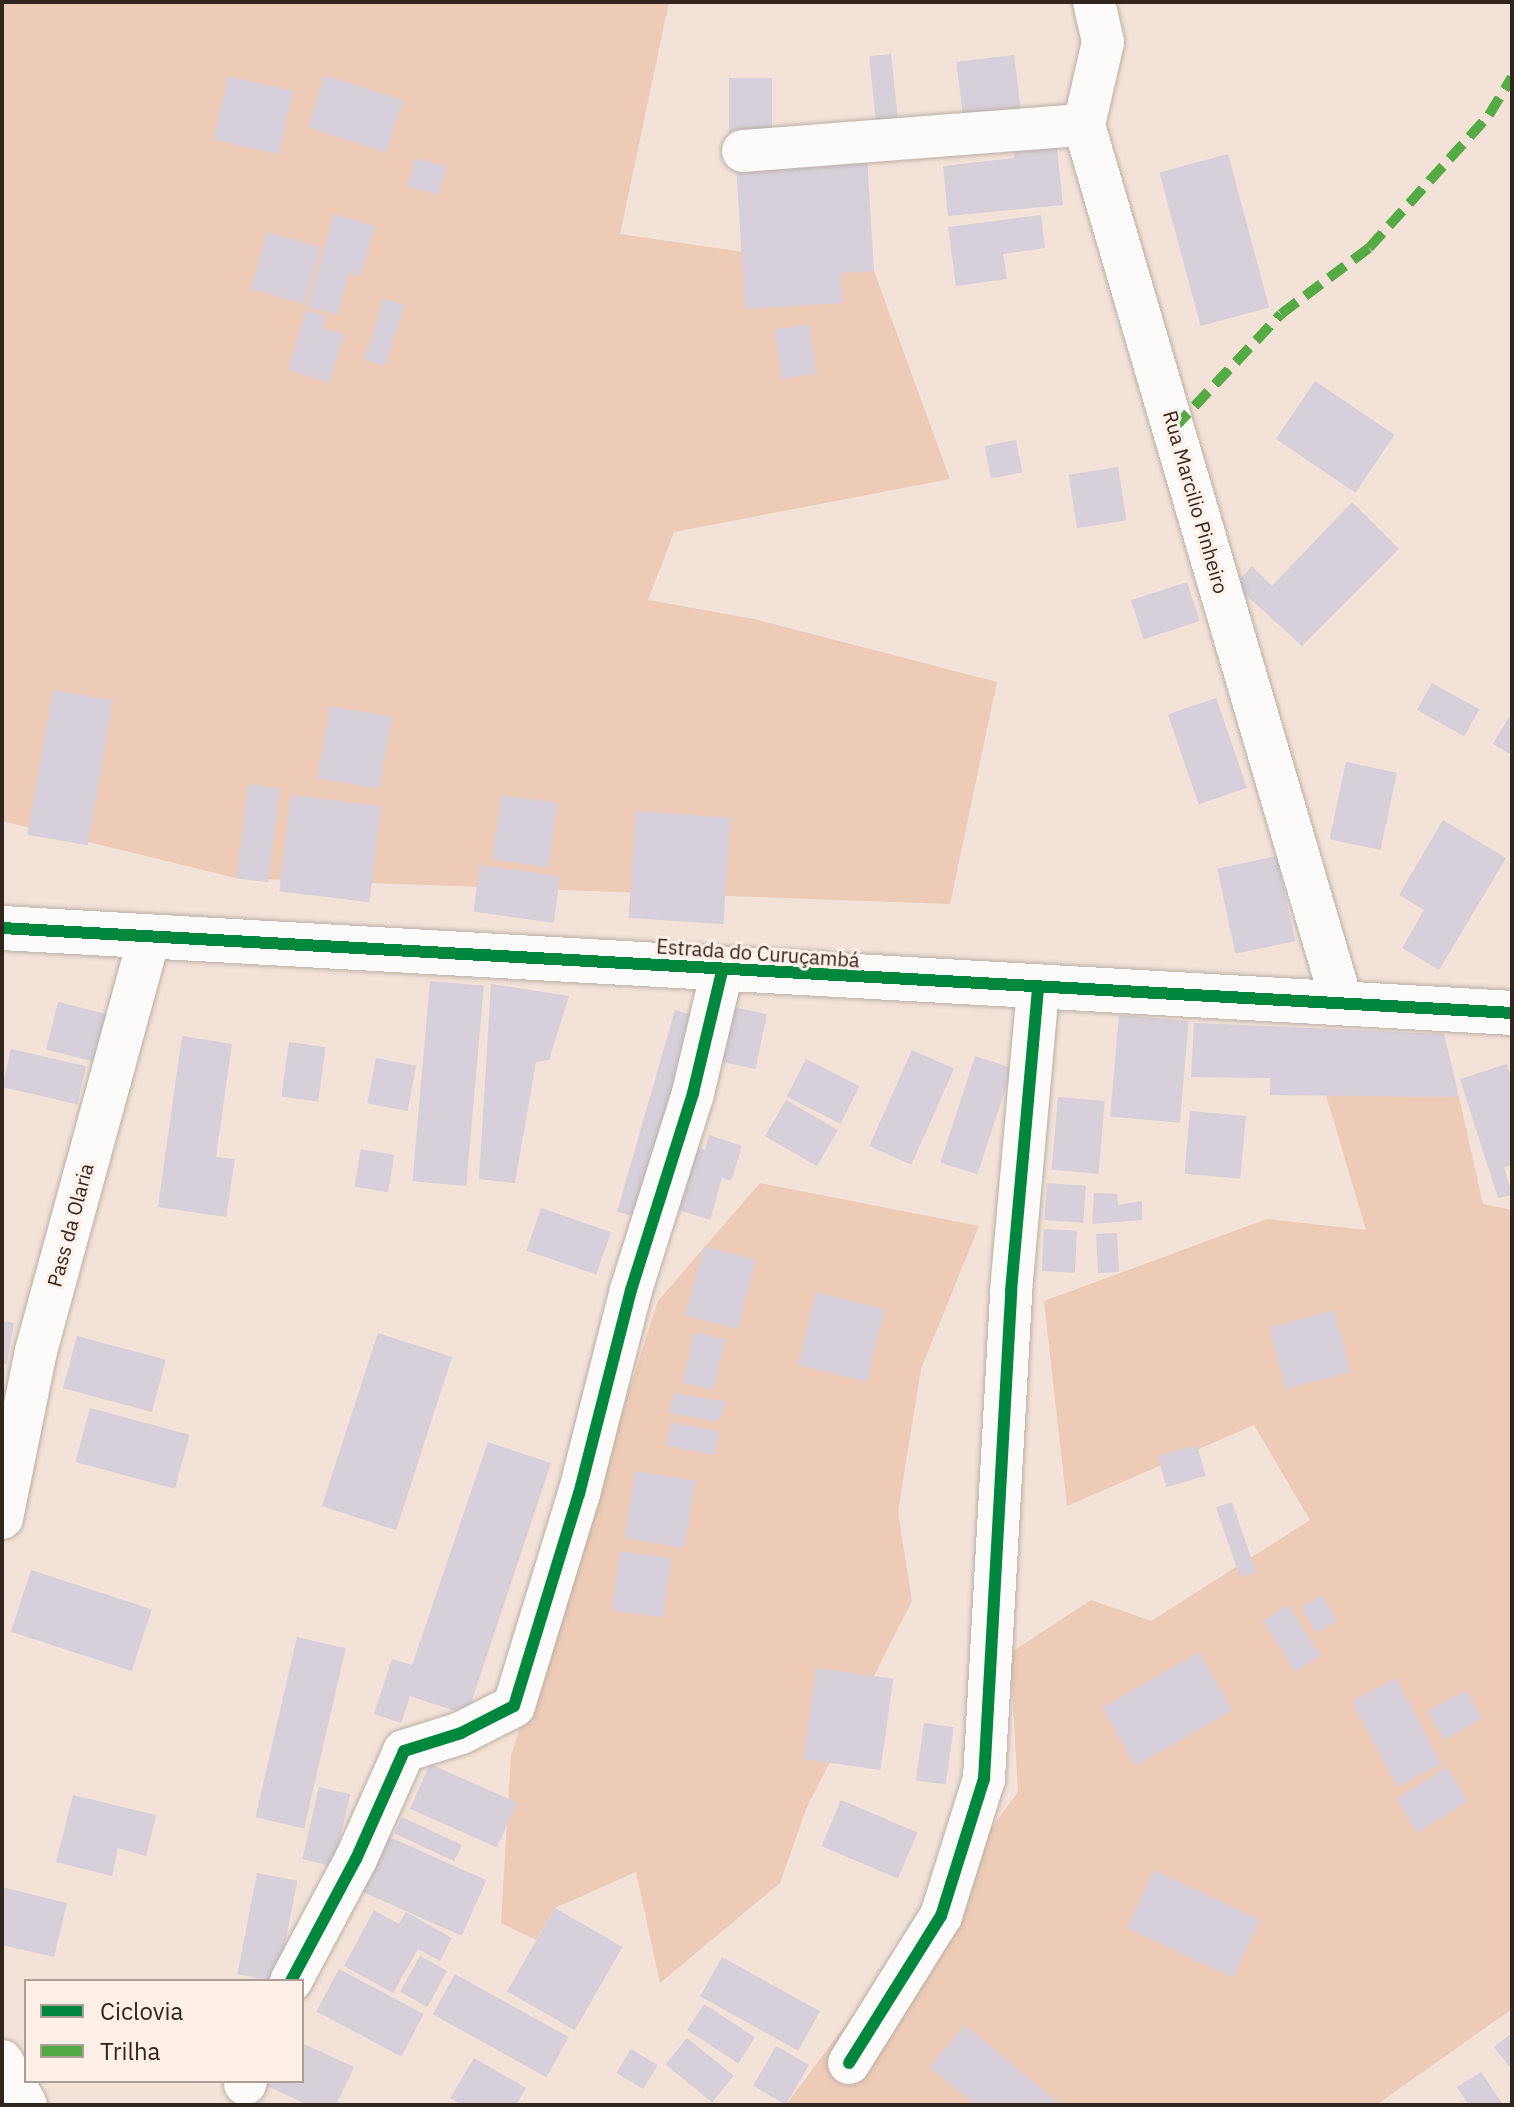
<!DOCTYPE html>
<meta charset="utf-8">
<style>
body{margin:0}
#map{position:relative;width:1514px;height:2107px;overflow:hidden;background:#f2e2d8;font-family:"IBM Plex Sans",sans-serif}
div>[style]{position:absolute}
.green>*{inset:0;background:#edcbb7}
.building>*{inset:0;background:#d7cfd9;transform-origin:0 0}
.roads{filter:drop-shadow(0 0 2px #bbaea5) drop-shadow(0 0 2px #bbaea5)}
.minor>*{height:42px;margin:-21px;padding:0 21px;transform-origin:21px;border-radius:21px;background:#fdfbf9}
.tertiary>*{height:44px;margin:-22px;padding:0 22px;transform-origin:22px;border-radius:22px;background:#fdfbf9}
.quiet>*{height:10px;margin-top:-5px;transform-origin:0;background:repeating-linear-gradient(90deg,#54aa43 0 20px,transparent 0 30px)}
.cycleway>*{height:12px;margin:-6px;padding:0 6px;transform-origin:6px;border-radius:6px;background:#00873e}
span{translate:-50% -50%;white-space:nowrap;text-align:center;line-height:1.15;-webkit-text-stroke:6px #feefe7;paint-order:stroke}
.street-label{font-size:20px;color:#32251d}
.frame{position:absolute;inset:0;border:4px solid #32251d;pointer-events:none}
.legend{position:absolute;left:24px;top:1979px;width:280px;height:104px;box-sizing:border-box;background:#feefe7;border:2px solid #ac9e96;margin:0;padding:10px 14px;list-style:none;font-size:24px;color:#32251d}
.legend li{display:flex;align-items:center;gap:16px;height:40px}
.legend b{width:40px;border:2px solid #ac9e96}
</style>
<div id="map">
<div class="green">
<div style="clip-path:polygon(2px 2px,669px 2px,620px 234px,874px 271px,950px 479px,674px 532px,648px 600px,754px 619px,997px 682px,950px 904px,236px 878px,2px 821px)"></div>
<div style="clip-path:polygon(1326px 1095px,1459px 1097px,1483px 1204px,1512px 1210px,1512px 2009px,1376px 2105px,786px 2105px,1018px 1792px,1010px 1653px,1091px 1600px,1151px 1621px,1310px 1520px,1254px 1425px,1067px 1506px,1044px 1301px,1267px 1219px,1366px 1230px)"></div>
<div style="clip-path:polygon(760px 1183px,979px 1226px,921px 1369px,898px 1512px,912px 1601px,807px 1807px,780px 1883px,660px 1983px,636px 1872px,555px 1908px,536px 1940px,501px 1923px,511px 1756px,658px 1301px)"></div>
</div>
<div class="building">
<div style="left:891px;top:54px;width:70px;height:22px;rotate:84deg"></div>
<div style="left:1014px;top:55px;width:55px;height:58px;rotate:83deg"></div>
<div style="left:325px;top:75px;width:82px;height:55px;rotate:18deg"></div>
<div style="left:228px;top:76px;width:67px;height:65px;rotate:13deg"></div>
<div style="left:729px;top:78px;width:43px;height:57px"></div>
<div style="clip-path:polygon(1056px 139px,1063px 205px,948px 216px,943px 166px,1014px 158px,1012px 143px)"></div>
<div style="left:1228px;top:154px;width:159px;height:71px;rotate:75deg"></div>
<div style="clip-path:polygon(867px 157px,874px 271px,841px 273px,843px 303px,745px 309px,736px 164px)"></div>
<div style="left:415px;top:158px;width:33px;height:30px;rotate:14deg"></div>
<div style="clip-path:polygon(334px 214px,375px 226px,361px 276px,349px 273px,337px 315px,307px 307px)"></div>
<div style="clip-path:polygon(1041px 215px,1045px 248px,1003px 254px,1007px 279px,956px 286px,948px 227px)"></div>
<div style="left:267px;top:232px;width:56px;height:59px;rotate:16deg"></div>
<div style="left:384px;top:298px;width:22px;height:65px;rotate:18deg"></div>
<div style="clip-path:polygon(306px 310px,326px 316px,323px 328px,344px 334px,330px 383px,288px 370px)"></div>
<div style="left:809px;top:324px;width:50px;height:35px;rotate:81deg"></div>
<div style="left:1315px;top:381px;width:96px;height:70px;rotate:34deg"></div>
<div style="left:1016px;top:440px;width:33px;height:32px;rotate:79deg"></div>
<div style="left:1118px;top:467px;width:54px;height:50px;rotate:81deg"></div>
<div style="clip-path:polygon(1352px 502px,1399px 549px,1302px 646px,1235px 585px,1252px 566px,1272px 586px)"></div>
<div style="left:1187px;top:582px;width:41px;height:59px;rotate:72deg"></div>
<div style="left:1432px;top:683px;width:54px;height:31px;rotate:29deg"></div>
<div style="left:53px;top:690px;width:61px;height:147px;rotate:10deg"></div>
<div style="left:1216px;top:698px;width:95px;height:51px;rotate:71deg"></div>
<div style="left:330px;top:706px;width:63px;height:73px;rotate:10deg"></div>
<div style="clip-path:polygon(1512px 712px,1512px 755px,1493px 744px)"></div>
<div style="left:1346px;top:762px;width:52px;height:79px;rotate:12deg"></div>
<div style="left:248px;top:784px;width:32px;height:95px;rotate:7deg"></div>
<div style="left:291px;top:795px;width:91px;height:97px;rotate:7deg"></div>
<div style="left:501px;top:795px;width:57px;height:65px;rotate:8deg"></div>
<div style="left:636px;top:811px;width:95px;height:107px;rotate:4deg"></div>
<div style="clip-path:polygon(1443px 820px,1506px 858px,1439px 970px,1402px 948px,1424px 910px,1399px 895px)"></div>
<div style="left:1277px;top:856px;width:87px;height:61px;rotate:78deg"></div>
<div style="left:480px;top:865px;width:81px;height:47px;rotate:8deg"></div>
<div style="left:430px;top:981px;width:54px;height:201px;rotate:5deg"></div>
<div style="clip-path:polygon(491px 984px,569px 996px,549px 1060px,536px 1062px,515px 1183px,479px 1179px)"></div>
<div style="left:58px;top:1002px;width:50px;height:49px;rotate:14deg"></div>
<div style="left:724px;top:1005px;width:44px;height:56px;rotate:12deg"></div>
<div style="left:675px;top:1010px;width:25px;height:210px;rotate:16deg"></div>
<div style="left:1119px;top:1015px;width:70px;height:102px;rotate:5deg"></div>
<div style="clip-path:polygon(1194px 1023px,1444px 1034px,1459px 1097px,1270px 1095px,1270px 1078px,1191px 1077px)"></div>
<div style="clip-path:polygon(182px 1036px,232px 1044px,216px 1157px,235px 1159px,226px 1217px,158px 1207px)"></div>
<div style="left:289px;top:1042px;width:37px;height:55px;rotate:8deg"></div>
<div style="left:11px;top:1049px;width:77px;height:39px;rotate:13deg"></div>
<div style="left:912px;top:1050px;width:46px;height:105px;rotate:24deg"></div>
<div style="left:975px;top:1056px;width:39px;height:112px;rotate:18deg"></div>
<div style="left:376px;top:1058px;width:41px;height:46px;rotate:11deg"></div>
<div style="left:806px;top:1059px;width:60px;height:42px;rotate:27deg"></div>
<div style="clip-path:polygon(1507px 1064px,1512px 1079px,1512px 1165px,1504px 1167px,1512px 1195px,1498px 1198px,1460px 1079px)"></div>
<div style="left:1058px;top:1097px;width:47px;height:73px;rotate:5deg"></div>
<div style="left:786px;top:1100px;width:60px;height:42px;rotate:30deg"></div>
<div style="left:1190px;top:1111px;width:56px;height:63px;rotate:5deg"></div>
<div style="clip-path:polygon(709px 1135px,742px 1146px,731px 1181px,722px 1178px,710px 1220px,663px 1205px,683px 1143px,705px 1150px)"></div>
<div style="left:361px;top:1149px;width:34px;height:38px;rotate:10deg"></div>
<div style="left:1047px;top:1183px;width:39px;height:37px;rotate:4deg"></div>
<div style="clip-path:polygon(1094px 1193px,1117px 1194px,1118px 1205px,1142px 1201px,1142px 1220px,1092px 1224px)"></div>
<div style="left:541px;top:1208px;width:74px;height:45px;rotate:19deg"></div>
<div style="left:1044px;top:1229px;width:33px;height:42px;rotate:3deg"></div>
<div style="left:1117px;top:1233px;width:39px;height:21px;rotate:87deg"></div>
<div style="left:704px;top:1246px;width:54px;height:72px;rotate:15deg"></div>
<div style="left:816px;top:1292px;width:71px;height:75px;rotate:14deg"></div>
<div style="left:1334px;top:1310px;width:64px;height:67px;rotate:75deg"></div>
<div style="clip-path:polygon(2px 1321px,14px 1323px,7px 1364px,2px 1363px)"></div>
<div style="left:694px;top:1332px;width:32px;height:52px;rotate:13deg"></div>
<div style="left:378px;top:1333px;width:78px;height:182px;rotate:18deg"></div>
<div style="left:77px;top:1336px;width:92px;height:54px;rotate:15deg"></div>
<div style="clip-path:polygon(673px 1393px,727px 1402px,718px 1422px,669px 1413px)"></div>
<div style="left:90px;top:1408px;width:103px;height:56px;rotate:15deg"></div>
<div style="left:671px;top:1422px;width:49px;height:24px;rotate:11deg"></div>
<div style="clip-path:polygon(488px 1442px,551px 1463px,467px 1715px,410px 1696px,401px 1723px,374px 1714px,392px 1659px,412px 1665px)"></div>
<div style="left:1197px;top:1445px;width:32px;height:41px;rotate:74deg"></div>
<div style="left:635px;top:1471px;width:61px;height:68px;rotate:9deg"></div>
<div style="left:1232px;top:1502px;width:74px;height:17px;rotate:71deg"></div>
<div style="left:620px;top:1551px;width:52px;height:60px;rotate:8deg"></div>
<div style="left:31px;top:1570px;width:127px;height:65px;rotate:18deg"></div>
<div style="left:1322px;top:1595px;width:30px;height:24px;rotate:60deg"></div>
<div style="left:1288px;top:1605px;width:60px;height:30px;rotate:57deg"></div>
<div style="left:297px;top:1637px;width:50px;height:185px;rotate:13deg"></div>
<div style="left:1199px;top:1652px;width:67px;height:112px;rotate:60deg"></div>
<div style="left:816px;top:1668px;width:78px;height:92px;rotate:8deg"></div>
<div style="left:1396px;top:1678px;width:97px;height:50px;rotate:62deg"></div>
<div style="left:1466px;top:1690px;width:33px;height:44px;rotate:61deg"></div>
<div style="left:924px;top:1723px;width:30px;height:58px;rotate:8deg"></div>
<div style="left:430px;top:1764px;width:95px;height:49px;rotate:24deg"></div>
<div style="left:1447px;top:1767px;width:40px;height:60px;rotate:58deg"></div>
<div style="left:319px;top:1787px;width:32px;height:74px;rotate:13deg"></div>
<div style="clip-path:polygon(73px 1795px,156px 1815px,146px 1856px,118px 1848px,112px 1876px,56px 1862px)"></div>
<div style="left:841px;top:1800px;width:83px;height:50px;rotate:23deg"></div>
<div style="left:402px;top:1817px;width:66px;height:18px;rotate:25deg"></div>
<div style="left:385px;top:1835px;width:111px;height:61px;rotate:24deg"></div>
<div style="left:1154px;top:1870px;width:117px;height:64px;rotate:25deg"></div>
<div style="left:257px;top:1873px;width:41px;height:103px;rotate:11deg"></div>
<div style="clip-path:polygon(2px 1887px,67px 1903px,54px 1957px,2px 1945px)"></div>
<div style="left:555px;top:1908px;width:78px;height:96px;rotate:30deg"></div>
<div style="clip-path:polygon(374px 1910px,399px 1924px,406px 1912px,452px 1938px,440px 1961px,418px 1949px,393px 1993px,344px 1966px)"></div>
<div style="left:420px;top:1956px;width:31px;height:41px;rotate:29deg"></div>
<div style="left:722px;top:1957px;width:112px;height:45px;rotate:29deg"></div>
<div style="left:339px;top:1969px;width:96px;height:48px;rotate:28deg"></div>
<div style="left:455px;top:1974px;width:130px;height:46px;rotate:29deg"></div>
<div style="left:704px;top:2004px;width:61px;height:31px;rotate:33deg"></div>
<div style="clip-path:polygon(965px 2025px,1061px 2105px,976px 2105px,929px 2067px)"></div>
<div style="clip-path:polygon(1512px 2033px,1512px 2070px,1494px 2047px)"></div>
<div style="left:687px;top:2038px;width:60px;height:34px;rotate:39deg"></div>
<div style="clip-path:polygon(302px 2043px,354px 2067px,336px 2105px,308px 2105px,263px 2084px,302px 2081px)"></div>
<div style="left:776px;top:2046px;width:38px;height:46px;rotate:30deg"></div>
<div style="left:631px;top:2049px;width:31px;height:28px;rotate:31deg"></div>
<div style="clip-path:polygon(474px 2058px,526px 2088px,516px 2105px,462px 2105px,450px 2098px)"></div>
<div style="clip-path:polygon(1481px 2072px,1503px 2105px,1469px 2105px,1457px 2087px)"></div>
</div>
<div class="roads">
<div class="minor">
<div style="left:1094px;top:2px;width:41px;rotate:77.3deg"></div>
<div style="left:1103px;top:42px;width:85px;rotate:102.9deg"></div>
<div style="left:1084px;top:125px;width:912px;rotate:73.63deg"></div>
<div style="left:743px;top:151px;width:342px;rotate:-4.4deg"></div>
<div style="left:2px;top:1518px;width:170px;rotate:-78.5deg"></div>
<div style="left:36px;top:1351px;width:431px;rotate:-74.7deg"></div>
<div style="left:291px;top:1981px;width:138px;rotate:-62deg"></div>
<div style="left:356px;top:1859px;width:118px;rotate:-66deg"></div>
<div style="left:404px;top:1751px;width:60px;rotate:-17.5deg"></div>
<div style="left:461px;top:1733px;width:59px;rotate:-27deg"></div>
<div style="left:514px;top:1706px;width:222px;rotate:-73deg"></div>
<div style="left:579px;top:1494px;width:211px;rotate:-75.7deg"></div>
<div style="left:631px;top:1290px;width:207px;rotate:-72.5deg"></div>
<div style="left:693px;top:1093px;width:125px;rotate:-76.6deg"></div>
<div style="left:2px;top:2061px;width:50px;rotate:61.4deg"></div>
<div style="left:849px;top:2063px;width:173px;rotate:-58deg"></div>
<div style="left:941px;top:1916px;width:144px;rotate:-72.6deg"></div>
<div style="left:984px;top:1779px;width:489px;rotate:-86.8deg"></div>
<div style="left:1011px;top:1291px;width:302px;rotate:-84.9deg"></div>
<div style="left:245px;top:2084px;width:3px;rotate:-72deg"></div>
</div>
<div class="tertiary">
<div style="left:2px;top:928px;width:1512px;rotate:3.22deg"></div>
</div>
</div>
<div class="quiet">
<div style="left:1174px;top:428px;width:156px;rotate:-46.8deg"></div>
<div style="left:1281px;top:314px;width:110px;rotate:-36.9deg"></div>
<div style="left:1369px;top:248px;width:179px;rotate:-47.9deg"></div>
<div style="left:1489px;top:115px;width:44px;rotate:-58.8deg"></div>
</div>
<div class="cycleway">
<div style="left:2px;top:928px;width:1512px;rotate:3.22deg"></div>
<div style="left:291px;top:1981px;width:138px;rotate:-62deg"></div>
<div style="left:356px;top:1859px;width:118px;rotate:-66deg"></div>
<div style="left:404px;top:1751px;width:60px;rotate:-17.5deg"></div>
<div style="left:461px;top:1733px;width:59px;rotate:-27deg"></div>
<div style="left:514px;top:1706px;width:222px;rotate:-73deg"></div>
<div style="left:579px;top:1494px;width:211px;rotate:-75.7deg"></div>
<div style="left:631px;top:1290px;width:207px;rotate:-72.5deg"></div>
<div style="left:693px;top:1093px;width:125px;rotate:-76.6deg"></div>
<div style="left:849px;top:2063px;width:173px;rotate:-58deg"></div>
<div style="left:941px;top:1916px;width:144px;rotate:-72.6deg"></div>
<div style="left:984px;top:1779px;width:489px;rotate:-86.8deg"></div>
<div style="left:1011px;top:1291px;width:302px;rotate:-84.9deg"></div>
</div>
<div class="street-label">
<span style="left:1196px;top:502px;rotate:74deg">Rua Marcilio Pinheiro</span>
<span style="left:758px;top:953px;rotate:4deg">Estrada do Curuçambá</span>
<span style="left:70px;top:1225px;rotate:-75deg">Pass da Olaria</span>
</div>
<div class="frame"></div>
<ul class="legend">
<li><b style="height:10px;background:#00873e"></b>Ciclovia</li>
<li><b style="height:10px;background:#54aa43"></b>Trilha</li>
</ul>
</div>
